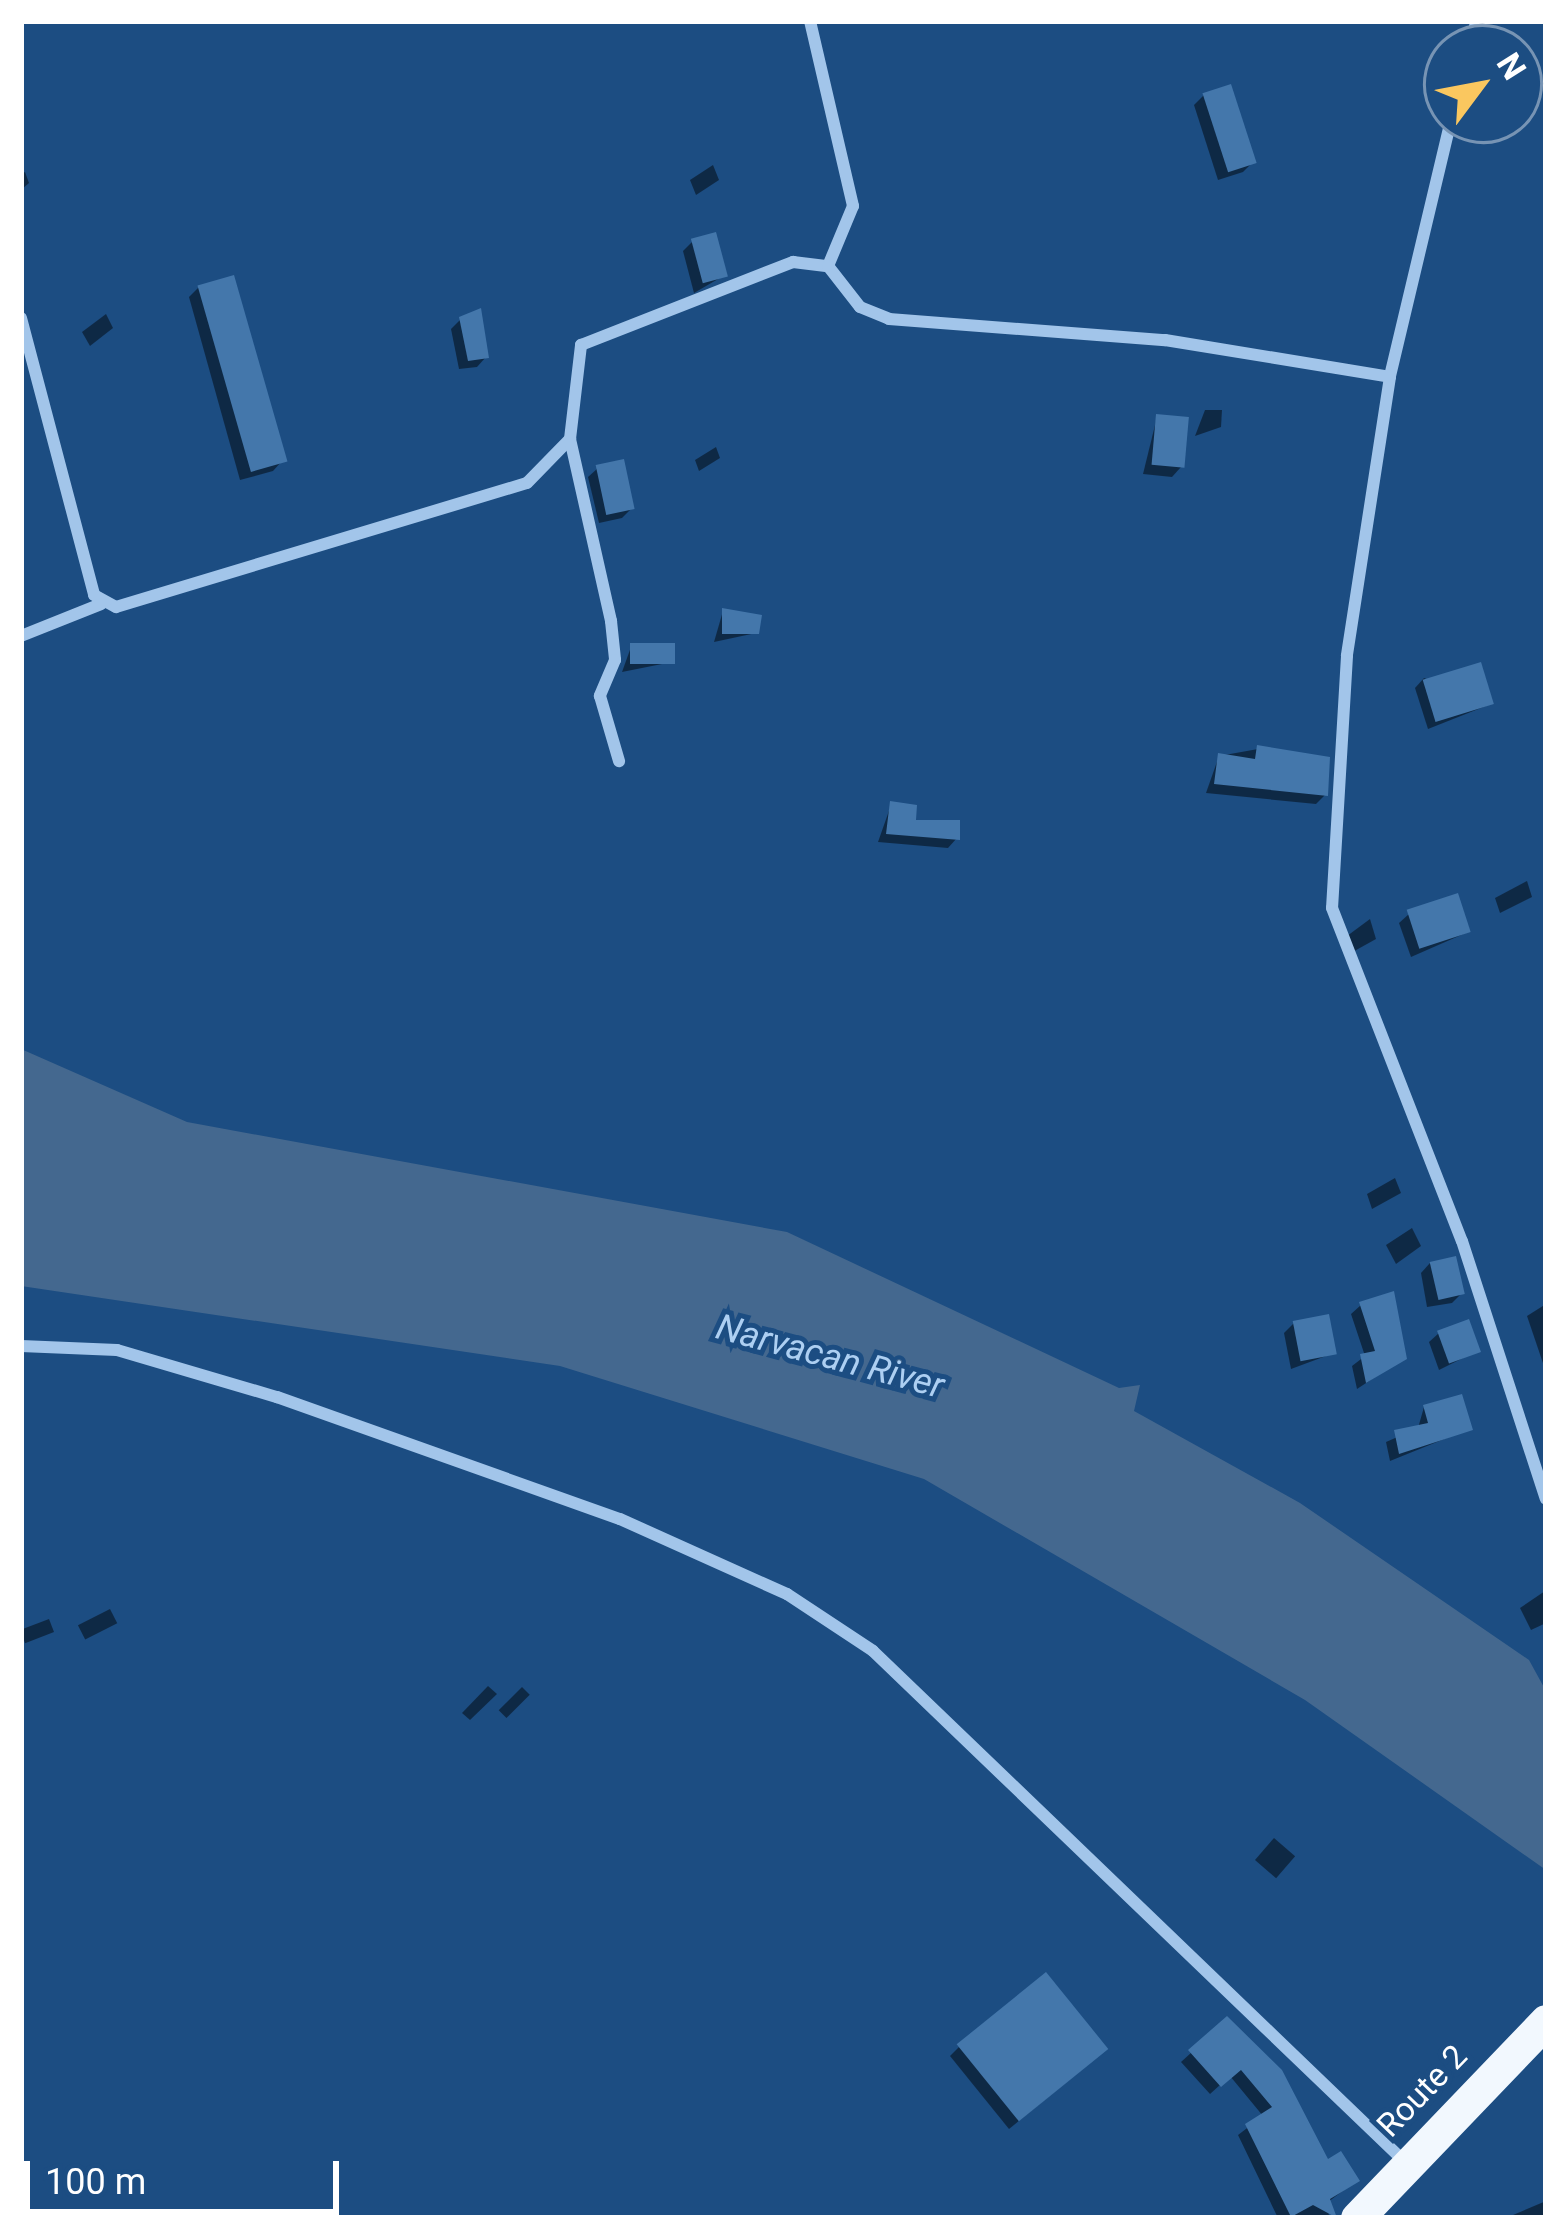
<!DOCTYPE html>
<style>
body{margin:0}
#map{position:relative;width:1567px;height:2239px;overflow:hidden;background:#1c4d82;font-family:Roboto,sans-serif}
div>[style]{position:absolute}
.water>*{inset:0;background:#44688f}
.shadow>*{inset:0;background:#0007;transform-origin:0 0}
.building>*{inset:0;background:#4477ab;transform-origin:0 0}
.minor>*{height:12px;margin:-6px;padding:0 6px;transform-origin:6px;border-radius:6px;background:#a2c5ea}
.trunk>*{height:33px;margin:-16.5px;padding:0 16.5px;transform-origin:16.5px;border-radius:16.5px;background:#f2f8fe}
span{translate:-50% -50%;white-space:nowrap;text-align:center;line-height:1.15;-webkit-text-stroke:10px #1c4d82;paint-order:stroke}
.street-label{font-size:33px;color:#fff}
.water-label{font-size:36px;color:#adcff2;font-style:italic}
.frame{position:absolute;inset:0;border:24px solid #fff;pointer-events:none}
.north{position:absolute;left:1423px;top:24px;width:120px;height:120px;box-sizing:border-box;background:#1c4d82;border:3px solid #7794b4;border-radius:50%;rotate:58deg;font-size:33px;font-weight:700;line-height:48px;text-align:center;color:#fff}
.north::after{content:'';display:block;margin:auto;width:42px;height:54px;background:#fac75f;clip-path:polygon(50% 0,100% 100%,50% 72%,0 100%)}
.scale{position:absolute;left:24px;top:2161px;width:315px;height:54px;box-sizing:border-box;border:6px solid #fff;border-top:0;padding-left:15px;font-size:36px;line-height:42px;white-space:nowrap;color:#fff;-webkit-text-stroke:9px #1c4d82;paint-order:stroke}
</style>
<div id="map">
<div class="water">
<div style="clip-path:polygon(21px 1049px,187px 1122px,787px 1232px,1119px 1388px,1140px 1385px,1134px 1411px,1300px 1503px,1529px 1660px,1546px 1691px,1546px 1870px,1305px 1700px,924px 1479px,560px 1366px,21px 1286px)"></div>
</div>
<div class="shadow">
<div style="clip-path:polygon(1204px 95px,1253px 162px,1243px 172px,1218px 180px,1194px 105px)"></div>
<div style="clip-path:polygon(713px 165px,719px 180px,696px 195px,690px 180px)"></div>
<div style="clip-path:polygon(25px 172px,29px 183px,21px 190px,21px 174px)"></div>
<div style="clip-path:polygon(693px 241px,725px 275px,694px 293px,683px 251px)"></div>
<div style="clip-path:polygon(199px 287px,282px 461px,273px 471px,240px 480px,189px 297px)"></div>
<div style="clip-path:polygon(106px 314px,113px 328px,90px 346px,82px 332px)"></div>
<div style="clip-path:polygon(461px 319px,486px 357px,477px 367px,459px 369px,451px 329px)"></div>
<div style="clip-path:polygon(1205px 410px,1222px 410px,1221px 427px,1195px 436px)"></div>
<div style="clip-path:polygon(1157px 417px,1181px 467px,1172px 477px,1143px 474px)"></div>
<div style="clip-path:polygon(716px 447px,720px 458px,699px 471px,695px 460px)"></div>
<div style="clip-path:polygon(598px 468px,632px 508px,622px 518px,599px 523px,588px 477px)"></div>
<div style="clip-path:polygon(723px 611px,756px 633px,714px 642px)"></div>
<div style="clip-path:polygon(631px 647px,672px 662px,622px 672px)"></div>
<div style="clip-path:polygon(1424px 678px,1491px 704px,1428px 729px,1415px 688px)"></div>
<div style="clip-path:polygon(1258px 749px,1325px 795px,1316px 804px,1206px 793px,1219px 756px)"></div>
<div style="clip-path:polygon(891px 805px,912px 823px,957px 838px,948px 848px,878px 842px)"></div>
<div style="clip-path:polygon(1527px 881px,1532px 897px,1500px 913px,1495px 898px)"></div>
<div style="clip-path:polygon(1409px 914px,1468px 932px,1411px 957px,1399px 923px)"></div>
<div style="clip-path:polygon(1370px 919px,1376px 939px,1349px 954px,1343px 939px)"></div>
<div style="clip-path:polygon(1395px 1178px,1401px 1193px,1372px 1209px,1367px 1194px)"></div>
<div style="clip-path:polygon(1412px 1228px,1421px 1246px,1396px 1264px,1386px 1245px)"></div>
<div style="clip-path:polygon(1430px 1263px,1462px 1293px,1452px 1303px,1427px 1307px,1421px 1273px)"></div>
<div style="clip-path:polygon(1546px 1304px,1546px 1372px,1527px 1316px)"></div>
<div style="clip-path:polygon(1361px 1305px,1404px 1358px,1357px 1389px,1352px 1366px,1365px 1356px,1351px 1314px)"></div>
<div style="clip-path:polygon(1294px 1323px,1334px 1353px,1291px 1369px,1284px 1333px)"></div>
<div style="clip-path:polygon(1439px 1333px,1477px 1351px,1439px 1370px,1429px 1342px)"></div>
<div style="clip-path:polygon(1424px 1407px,1469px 1429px,1390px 1461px,1386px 1442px,1418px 1428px)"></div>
<div style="clip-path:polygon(1545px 1591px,1546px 1623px,1531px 1630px,1520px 1608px)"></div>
<div style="left:110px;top:1609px;width:16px;height:36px;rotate:63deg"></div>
<div style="left:49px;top:1619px;width:14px;height:31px;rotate:69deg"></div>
<div style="clip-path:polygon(488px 1686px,497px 1694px,470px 1720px,462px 1713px)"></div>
<div style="left:522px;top:1687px;width:11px;height:33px;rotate:45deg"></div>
<div style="left:1274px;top:1838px;width:28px;height:29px;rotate:41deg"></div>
<div style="clip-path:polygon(1227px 2020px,1327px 2163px,1356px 2181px,1328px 2202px,1329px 2218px,1278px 2218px,1238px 2135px,1263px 2116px,1230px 2076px,1210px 2094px,1181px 2062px)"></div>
<div style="clip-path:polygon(959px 2047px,1096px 2058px,1009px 2129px,950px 2056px)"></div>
<div style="clip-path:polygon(1546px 2201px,1546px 2218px,1506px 2218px)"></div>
</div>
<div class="building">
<div style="left:1231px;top:84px;width:83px;height:30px;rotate:72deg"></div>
<div style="left:716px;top:232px;width:46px;height:26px;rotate:75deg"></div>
<div style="left:234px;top:275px;width:194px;height:38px;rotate:74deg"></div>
<div style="clip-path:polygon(481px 308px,489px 358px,468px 361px,459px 317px)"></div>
<div style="left:1156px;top:414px;width:33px;height:51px;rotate:5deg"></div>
<div style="left:624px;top:459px;width:51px;height:29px;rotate:78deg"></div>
<div style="clip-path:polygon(722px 608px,762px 615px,759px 634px,722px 634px)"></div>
<div style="left:675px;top:643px;width:21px;height:45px;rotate:90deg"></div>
<div style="left:1481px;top:662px;width:44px;height:61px;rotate:73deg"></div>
<div style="clip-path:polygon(1257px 745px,1330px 757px,1328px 796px,1214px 784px,1218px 753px,1255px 759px)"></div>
<div style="clip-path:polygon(890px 801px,917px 805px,916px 820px,960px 820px,960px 840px,886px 834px)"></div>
<div style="left:1458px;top:893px;width:41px;height:54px;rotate:72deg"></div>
<div style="left:1456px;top:1256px;width:39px;height:27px;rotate:77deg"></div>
<div style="clip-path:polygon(1394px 1291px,1407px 1359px,1366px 1383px,1360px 1354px,1375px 1351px,1359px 1302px)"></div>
<div style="left:1329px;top:1314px;width:41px;height:37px;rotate:79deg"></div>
<div style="left:1469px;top:1319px;width:35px;height:34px;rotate:70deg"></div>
<div style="clip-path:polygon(1462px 1394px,1473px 1430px,1399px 1454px,1394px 1430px,1428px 1423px,1423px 1405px)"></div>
<div style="left:1046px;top:1972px;width:99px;height:115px;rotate:51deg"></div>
<div style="clip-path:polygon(1227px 2016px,1282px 2070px,1328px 2159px,1341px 2151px,1360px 2181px,1330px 2199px,1337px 2218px,1313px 2205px,1291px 2217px,1245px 2124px,1272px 2107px,1241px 2070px,1221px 2087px,1188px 2050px)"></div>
</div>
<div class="minor">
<div style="left:810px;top:21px;width:190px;rotate:76.9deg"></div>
<div style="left:853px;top:206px;width:65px;rotate:112.6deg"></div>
<div style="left:1468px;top:48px;width:28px;rotate:-72deg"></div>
<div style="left:1451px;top:120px;width:264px;rotate:103.4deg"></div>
<div style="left:1390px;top:377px;width:282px;rotate:98.8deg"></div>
<div style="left:1347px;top:656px;width:252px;rotate:93.4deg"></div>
<div style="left:1332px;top:908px;width:357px;rotate:68.7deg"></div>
<div style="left:1462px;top:1241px;width:271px;rotate:72deg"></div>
<div style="left:21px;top:318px;width:286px;rotate:75.2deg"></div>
<div style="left:94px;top:595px;width:25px;rotate:29deg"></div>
<div style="left:116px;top:607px;width:429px;rotate:-16.8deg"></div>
<div style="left:527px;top:483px;width:62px;rotate:-45.7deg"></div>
<div style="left:570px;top:439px;width:95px;rotate:-83.3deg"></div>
<div style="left:581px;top:345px;width:228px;rotate:-21.4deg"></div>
<div style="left:793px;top:262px;width:35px;rotate:7deg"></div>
<div style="left:828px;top:266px;width:52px;rotate:52deg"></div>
<div style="left:860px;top:307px;width:31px;rotate:22deg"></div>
<div style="left:889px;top:319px;width:277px;rotate:4.4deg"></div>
<div style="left:1165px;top:340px;width:228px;rotate:9.3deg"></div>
<div style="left:570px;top:439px;width:187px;rotate:77.3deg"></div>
<div style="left:611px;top:621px;width:39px;rotate:84deg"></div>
<div style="left:615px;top:660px;width:39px;rotate:113deg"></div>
<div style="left:600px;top:696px;width:68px;rotate:73.7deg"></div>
<div style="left:21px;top:636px;width:86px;rotate:-21.8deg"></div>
<div style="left:21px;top:1346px;width:96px;rotate:2.4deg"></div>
<div style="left:117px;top:1350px;width:167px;rotate:16.4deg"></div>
<div style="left:277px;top:1397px;width:364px;rotate:19.6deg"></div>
<div style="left:620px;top:1519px;width:183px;rotate:24.2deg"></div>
<div style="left:787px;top:1594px;width:103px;rotate:33.5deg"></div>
<div style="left:873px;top:1651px;width:738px;rotate:43.85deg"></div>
</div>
<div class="trunk">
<div style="left:1357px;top:2218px;width:273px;rotate:-46.2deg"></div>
</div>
<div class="street-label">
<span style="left:1422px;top:2091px;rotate:-46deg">Route 2</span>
</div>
<div class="water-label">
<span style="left:830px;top:1357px;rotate:15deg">Narvacan River</span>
</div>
<div class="frame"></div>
<div class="north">N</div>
<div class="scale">100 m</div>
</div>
